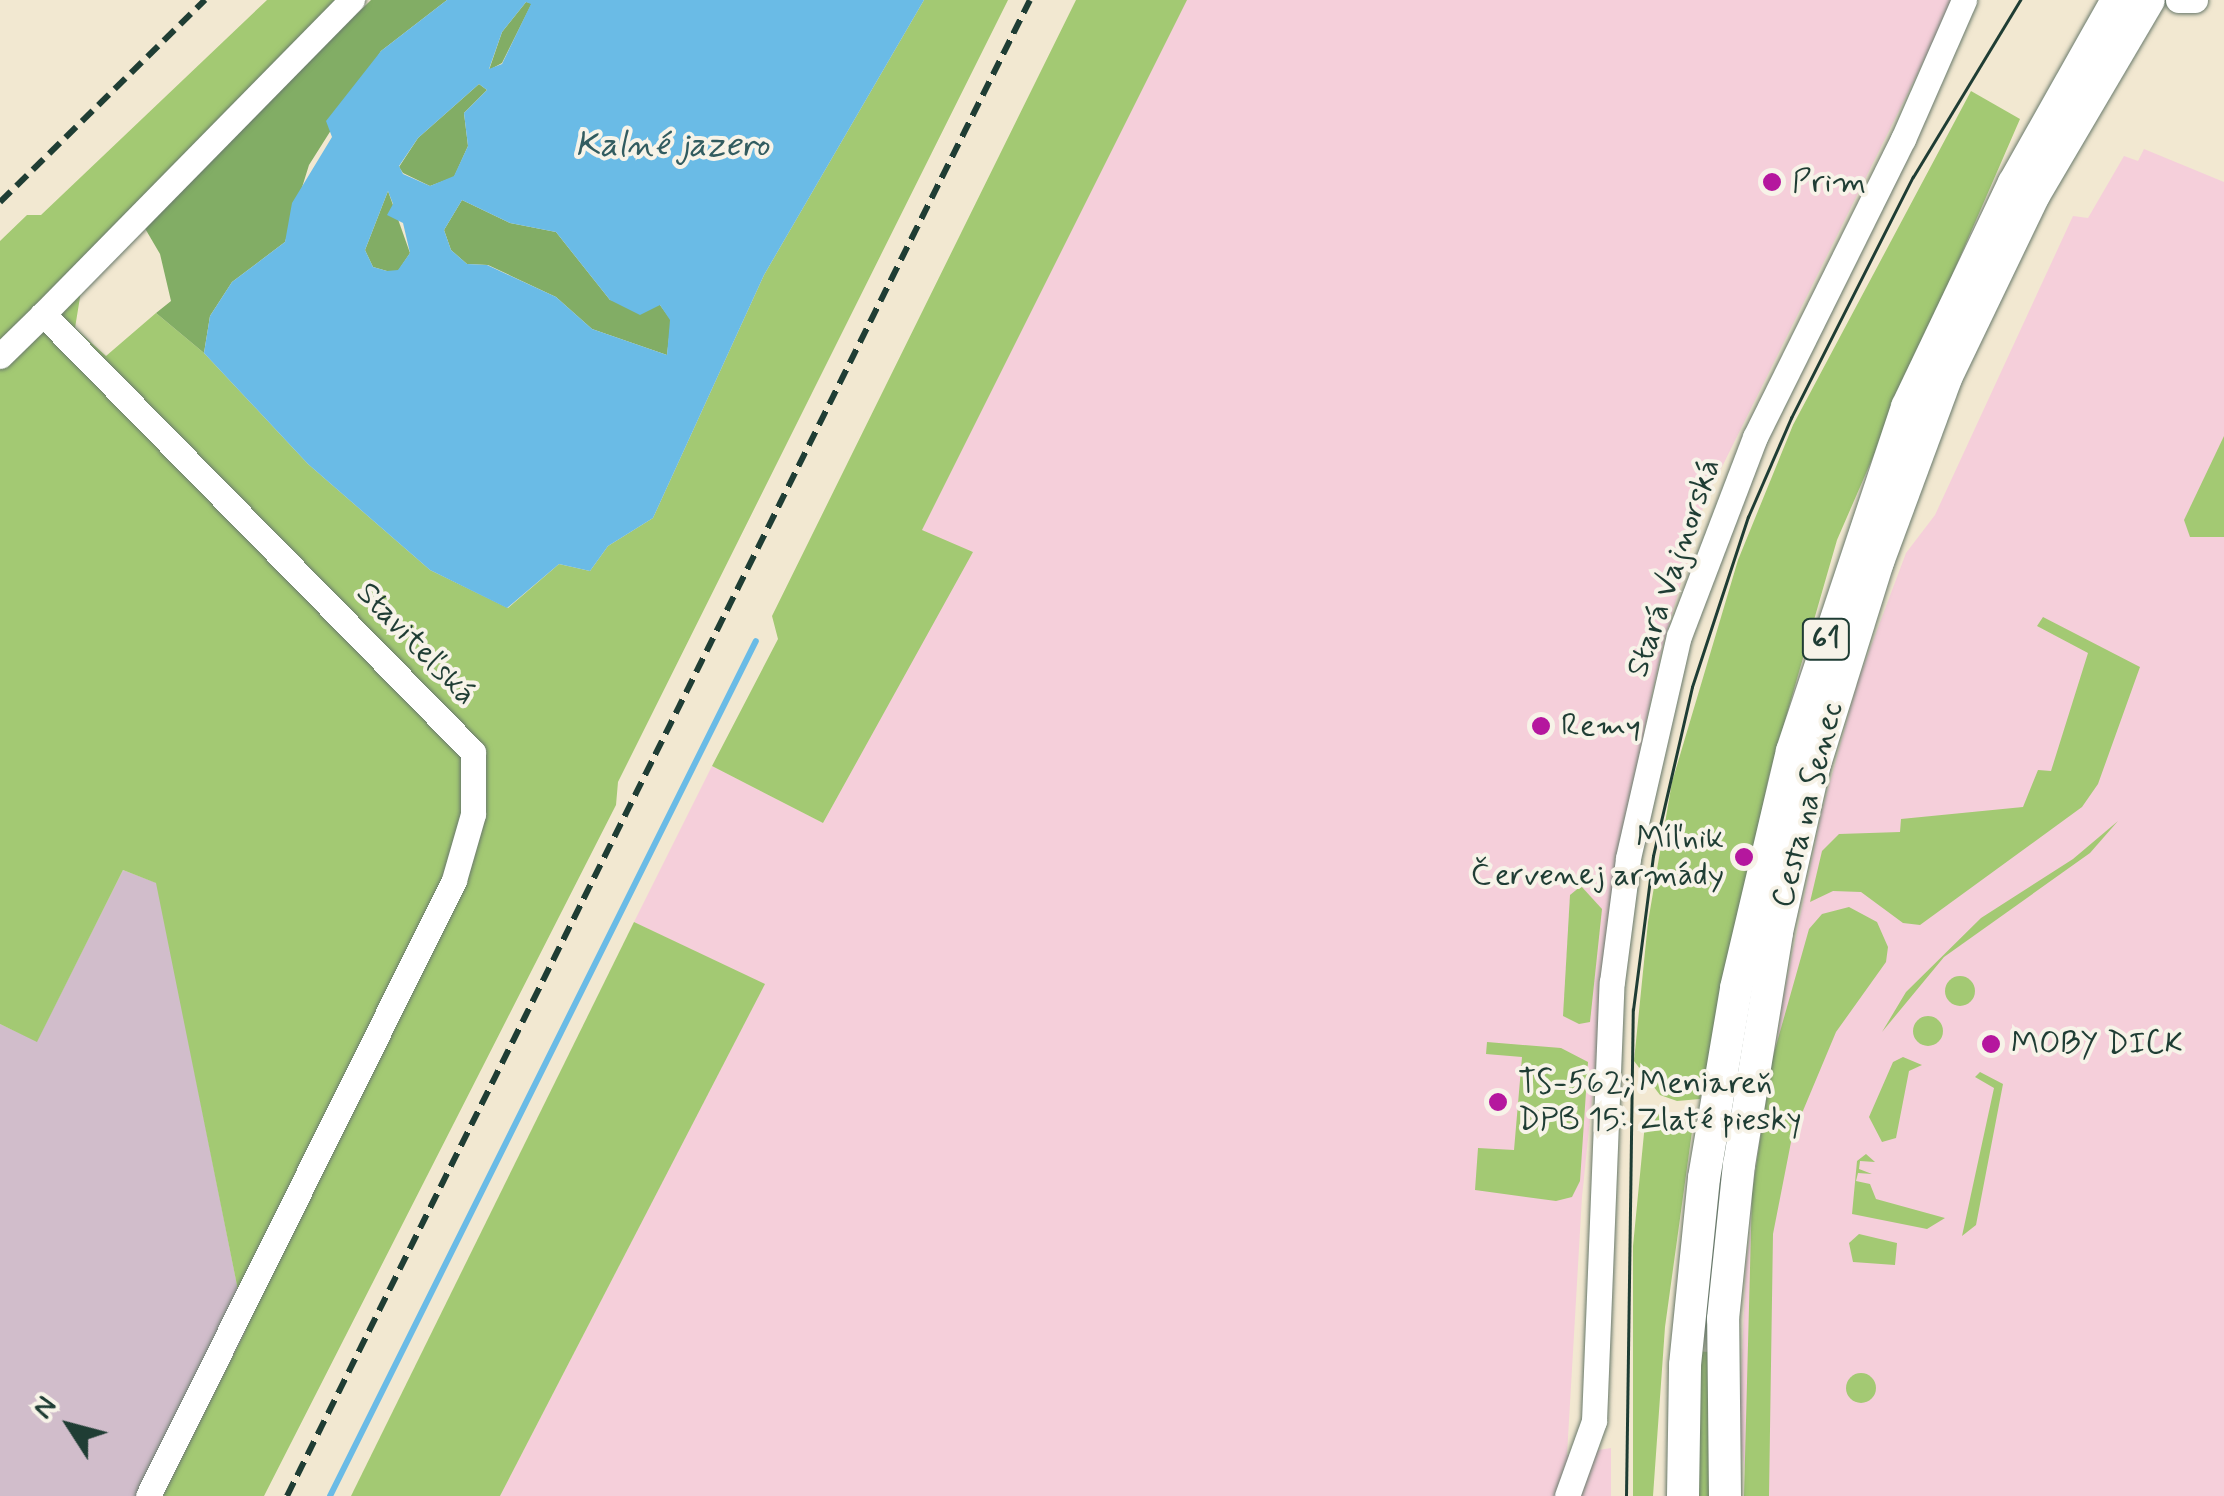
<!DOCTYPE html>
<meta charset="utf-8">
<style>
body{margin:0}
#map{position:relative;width:2224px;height:1496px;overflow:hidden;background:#f2e8d1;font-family:Mynerve,sans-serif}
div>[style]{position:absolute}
.built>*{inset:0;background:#f5cfda}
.industrial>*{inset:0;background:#d1bdcb}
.green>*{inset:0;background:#a3c973}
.round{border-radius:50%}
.forest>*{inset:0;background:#82ad65}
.water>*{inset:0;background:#6abbe6}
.stream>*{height:6px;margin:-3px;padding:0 3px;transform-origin:3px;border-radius:3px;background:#6abbe6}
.roads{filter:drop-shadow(0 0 2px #69796b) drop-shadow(0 0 2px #69796b)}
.minor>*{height:25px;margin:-12.5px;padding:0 12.5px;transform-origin:12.5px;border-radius:12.5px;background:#fff}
.major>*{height:32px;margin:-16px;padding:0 16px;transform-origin:16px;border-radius:16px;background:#fff}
.tram>*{height:2.5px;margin:-1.25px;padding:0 1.25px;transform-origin:1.25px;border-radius:1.25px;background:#1f3d34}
.rail>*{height:6px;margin-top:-3px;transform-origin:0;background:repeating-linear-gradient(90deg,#1f3d34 0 15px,transparent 0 23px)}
.dots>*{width:28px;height:28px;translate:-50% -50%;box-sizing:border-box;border:5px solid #f7f3e8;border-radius:50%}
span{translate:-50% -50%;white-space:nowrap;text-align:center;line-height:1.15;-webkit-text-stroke:8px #f7f3e8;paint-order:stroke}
.shield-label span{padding:2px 8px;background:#f7f3e8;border:2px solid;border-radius:8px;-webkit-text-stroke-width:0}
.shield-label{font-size:30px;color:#1f3d34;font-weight:700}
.poi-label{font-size:32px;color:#1f3d34}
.left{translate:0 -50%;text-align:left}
.right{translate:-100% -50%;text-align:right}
.street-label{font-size:32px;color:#1f3d34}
.water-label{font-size:35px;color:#325c60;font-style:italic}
.north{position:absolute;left:20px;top:1376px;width:100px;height:100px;-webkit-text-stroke:8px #f7f3e8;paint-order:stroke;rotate:306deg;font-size:28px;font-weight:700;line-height:40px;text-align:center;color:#1f3d34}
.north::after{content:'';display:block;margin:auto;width:35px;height:45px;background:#1f3d34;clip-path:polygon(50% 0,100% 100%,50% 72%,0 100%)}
</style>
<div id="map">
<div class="built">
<div style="clip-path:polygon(1183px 0,1954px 0,1705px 501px,1662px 648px,1617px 858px,1582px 1197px,1567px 1455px,1611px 1448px,1611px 1496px,500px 1496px,764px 985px,634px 922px,712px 766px,823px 823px,972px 552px,921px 531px)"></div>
<div style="clip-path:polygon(2144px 149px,2224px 182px,2224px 1496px,1748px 1496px,1739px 1426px,1746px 1264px,1783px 999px,1822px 811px,1858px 681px,1906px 553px,1935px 515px,2073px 216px,2088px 218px,2124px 156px,2138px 161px)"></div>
</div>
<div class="industrial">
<div style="clip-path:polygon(123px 870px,157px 883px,246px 1330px,163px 1496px,0 1496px,0 1024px,37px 1041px)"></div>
</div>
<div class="green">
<div style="clip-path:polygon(267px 0,342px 0,82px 285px,75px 328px,106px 356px,156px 313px,204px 353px,308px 464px,430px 570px,508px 608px,559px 564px,590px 571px,608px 546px,653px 518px,764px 275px,924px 0,1008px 0,618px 782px,616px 805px,264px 1496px,163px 1496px,246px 1330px,156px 883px,123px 870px,37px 1042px,0 1024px,0 241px,27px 215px,41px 215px)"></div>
<div style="clip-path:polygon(1076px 0,1187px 0,922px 530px,973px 552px,823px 823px,712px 766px,778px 639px,772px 616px)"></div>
<div style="clip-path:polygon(1971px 91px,2020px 119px,1837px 540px,1769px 776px,1700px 1099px,1677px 1101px,1660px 1095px,1634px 1061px,1648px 922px,1672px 782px,1738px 560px,1793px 425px)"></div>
<div style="clip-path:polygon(2224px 436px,2224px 537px,2190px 537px,2184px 520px)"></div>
<div style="clip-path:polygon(2043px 617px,2140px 667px,2098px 784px,2082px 807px,1920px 925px,1903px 923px,1861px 892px,1833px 891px,1810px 902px,1822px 851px,1839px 834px,1900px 832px,1901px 819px,2023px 807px,2038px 770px,2051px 771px,2088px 653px,2037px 626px)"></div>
<div style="clip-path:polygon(2118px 821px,2090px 853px,1944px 957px,1882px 1032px,1906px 992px,1981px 918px,2073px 859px)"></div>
<div style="clip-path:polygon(1581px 886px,1602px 909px,1590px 1022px,1579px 1024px,1563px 1016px,1570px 895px)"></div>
<div style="clip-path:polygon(1849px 907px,1877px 922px,1888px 947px,1886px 962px,1836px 1032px,1792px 1137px,1773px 1234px,1769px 1496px,1744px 1496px,1752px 1193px,1772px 1060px,1809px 929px,1822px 914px)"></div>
<div style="clip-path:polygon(634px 922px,765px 984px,500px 1496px,351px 1496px)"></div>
<div class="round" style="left:1945px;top:976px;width:30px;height:30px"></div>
<div class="round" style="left:1913px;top:1016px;width:30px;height:30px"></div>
<div style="clip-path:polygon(1487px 1042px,1561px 1048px,1588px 1062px,1580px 1181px,1572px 1197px,1556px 1201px,1475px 1190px,1478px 1148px,1514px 1150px,1522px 1057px,1486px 1054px)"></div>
<div style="clip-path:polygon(1903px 1057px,1922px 1065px,1909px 1071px,1896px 1138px,1882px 1142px,1869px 1117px,1893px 1062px)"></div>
<div style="clip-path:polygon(1980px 1072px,2003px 1084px,1976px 1225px,1962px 1236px,1994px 1088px,1975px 1077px)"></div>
<div style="clip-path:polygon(1657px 1112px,1694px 1117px,1665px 1327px,1653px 1496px,1633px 1496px,1633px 1246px,1646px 1113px)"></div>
<div style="clip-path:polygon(1866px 1154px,1875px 1162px,1860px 1161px,1859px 1169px,1872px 1174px,1858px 1173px,1856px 1181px,1870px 1184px,1876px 1199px,1945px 1218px,1927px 1229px,1852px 1214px,1857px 1161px)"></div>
<div style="clip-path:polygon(1859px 1234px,1897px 1243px,1895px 1265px,1853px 1262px,1849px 1243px)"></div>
<div style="clip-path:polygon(1694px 1351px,1709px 1352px,1710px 1496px,1691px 1496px)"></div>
<div class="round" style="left:1846px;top:1373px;width:30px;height:30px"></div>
</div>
<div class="forest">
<div style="clip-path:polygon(371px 0,447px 0,381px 51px,309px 165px,285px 242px,232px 282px,210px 316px,204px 353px,156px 313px,171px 301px,160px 254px,143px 225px)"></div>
<div style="clip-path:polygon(526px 2px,532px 3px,502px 63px,489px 70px,502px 32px)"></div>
<div style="clip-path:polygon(479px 84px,487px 90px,464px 113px,468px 146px,454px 177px,430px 186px,403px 173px,399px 167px,418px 138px)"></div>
<div style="clip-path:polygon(388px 191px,410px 253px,398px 271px,387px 271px,373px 267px,365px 250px)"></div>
<div style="clip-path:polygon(462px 200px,510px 223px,556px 232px,610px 300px,660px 305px,671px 320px,667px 355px,592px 329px,556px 297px,488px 265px,467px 264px,451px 250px,444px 230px)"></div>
</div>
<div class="water">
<div style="clip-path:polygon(evenodd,447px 0,924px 0,764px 275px,653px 518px,608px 546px,590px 571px,559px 564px,507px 608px,430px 570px,308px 464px,204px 353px,210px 316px,232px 282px,285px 242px,292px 203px,332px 137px,326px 121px,381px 51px,447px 0,526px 2px,531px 4px,502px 64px,489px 69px,502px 32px,526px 2px,447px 0,479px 84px,487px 90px,464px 113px,468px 146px,454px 176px,430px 186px,403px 174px,399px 166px,418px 138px,479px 84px,447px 0,388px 191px,393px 204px,387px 215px,403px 223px,410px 253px,398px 270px,387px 271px,373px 267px,365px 250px,388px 191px,447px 0,462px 200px,510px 223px,556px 232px,610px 300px,640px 315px,660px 305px,670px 320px,667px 355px,592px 329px,556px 297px,487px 265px,467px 264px,451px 250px,444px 230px,462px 200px)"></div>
</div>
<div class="stream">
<div style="left:330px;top:1496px;width:955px;rotate:-63.52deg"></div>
</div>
<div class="roads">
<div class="minor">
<div style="left:2178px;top:0;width:17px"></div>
<div style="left:0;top:356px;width:60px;rotate:-44.3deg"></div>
<div style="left:148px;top:1496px;width:688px;rotate:-63.58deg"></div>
<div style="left:454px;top:880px;width:69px;rotate:-73.9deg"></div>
<div style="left:473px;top:814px;width:62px;rotate:-90deg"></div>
<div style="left:473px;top:752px;width:614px;rotate:-134.47deg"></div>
<div style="left:43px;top:314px;width:441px;rotate:-45.5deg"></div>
<div style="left:1567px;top:1496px;width:80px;rotate:-70.2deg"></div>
<div style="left:1594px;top:1421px;width:439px;rotate:-87.7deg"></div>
<div style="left:1612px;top:982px;width:125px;rotate:-82.6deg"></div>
<div style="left:1628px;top:858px;width:228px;rotate:-77.1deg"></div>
<div style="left:1679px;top:636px;width:213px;rotate:-69.1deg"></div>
<div style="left:1755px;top:437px;width:333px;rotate:-63.6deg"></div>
<div style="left:1903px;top:139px;width:152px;rotate:-66.3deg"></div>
</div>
<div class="major">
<div style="left:1683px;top:1496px;width:131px;rotate:-89.1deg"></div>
<div style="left:1685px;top:1365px;width:188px;rotate:-84.2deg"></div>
<div style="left:1704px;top:1178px;width:193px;rotate:-80.4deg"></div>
<div style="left:1736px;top:988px;width:244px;rotate:-76.7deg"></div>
<div style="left:1792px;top:751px;width:363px;rotate:-71.5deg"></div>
<div style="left:1907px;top:407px;width:248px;rotate:-64.5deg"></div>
<div style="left:2014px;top:183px;width:210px;rotate:-60.6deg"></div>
<div style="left:1725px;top:1496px;width:177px;rotate:-90.6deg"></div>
<div style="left:1723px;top:1319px;width:155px;rotate:-84.1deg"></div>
<div style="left:1739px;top:1165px;width:236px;rotate:-80.7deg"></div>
<div style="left:1777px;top:932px;width:172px;rotate:-77.3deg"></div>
<div style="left:1815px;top:764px;width:212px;rotate:-72.7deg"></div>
<div style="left:1878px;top:562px;width:196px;rotate:-69.7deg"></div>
<div style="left:1946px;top:378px;width:203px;rotate:-64.3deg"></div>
<div style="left:2034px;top:195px;width:226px;rotate:-59.5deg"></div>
</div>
</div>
<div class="tram">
<div style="left:1626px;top:1496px;width:486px;rotate:-89.2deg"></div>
<div style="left:1633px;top:1010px;width:155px;rotate:-82.6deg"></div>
<div style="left:1653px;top:856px;width:173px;rotate:-77deg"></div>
<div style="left:1692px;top:687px;width:179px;rotate:-71.8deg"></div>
<div style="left:1748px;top:517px;width:108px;rotate:-66.5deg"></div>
<div style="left:1791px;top:418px;width:270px;rotate:-63.2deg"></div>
<div style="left:1913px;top:177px;width:207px;rotate:-58.8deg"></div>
</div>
<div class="rail">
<div style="left:0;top:202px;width:288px;rotate:-44.6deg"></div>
<div style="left:287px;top:1496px;width:1670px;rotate:-63.59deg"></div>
</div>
<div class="dots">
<div style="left:1772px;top:182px;background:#b5179e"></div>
<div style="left:1541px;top:726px;background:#b5179e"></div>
<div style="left:1744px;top:857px;background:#b5179e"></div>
<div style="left:1991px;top:1044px;background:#b5179e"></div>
<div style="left:1498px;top:1102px;background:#b5179e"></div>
</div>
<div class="shield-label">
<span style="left:1826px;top:639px">61</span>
</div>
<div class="poi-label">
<span class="left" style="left:1792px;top:182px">Prim</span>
<span class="left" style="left:1561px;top:726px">Remy</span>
<span class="right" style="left:1724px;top:857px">Míľnik<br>Červenej armády</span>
<span class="left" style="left:2011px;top:1044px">MOBY DICK</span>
<span class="left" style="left:1518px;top:1102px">TS-562; Meniareň<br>DPB 15: Zlaté piesky</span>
</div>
<div class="street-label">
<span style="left:1674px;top:568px;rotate:-71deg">Stará Vajnorská</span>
<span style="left:416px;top:644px;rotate:46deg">Staviteľská</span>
<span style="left:1808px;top:805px;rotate:-76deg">Cesta na Senec</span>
</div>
<div class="water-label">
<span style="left:672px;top:145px">Kalné jazero</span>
</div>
<div class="north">N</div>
</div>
